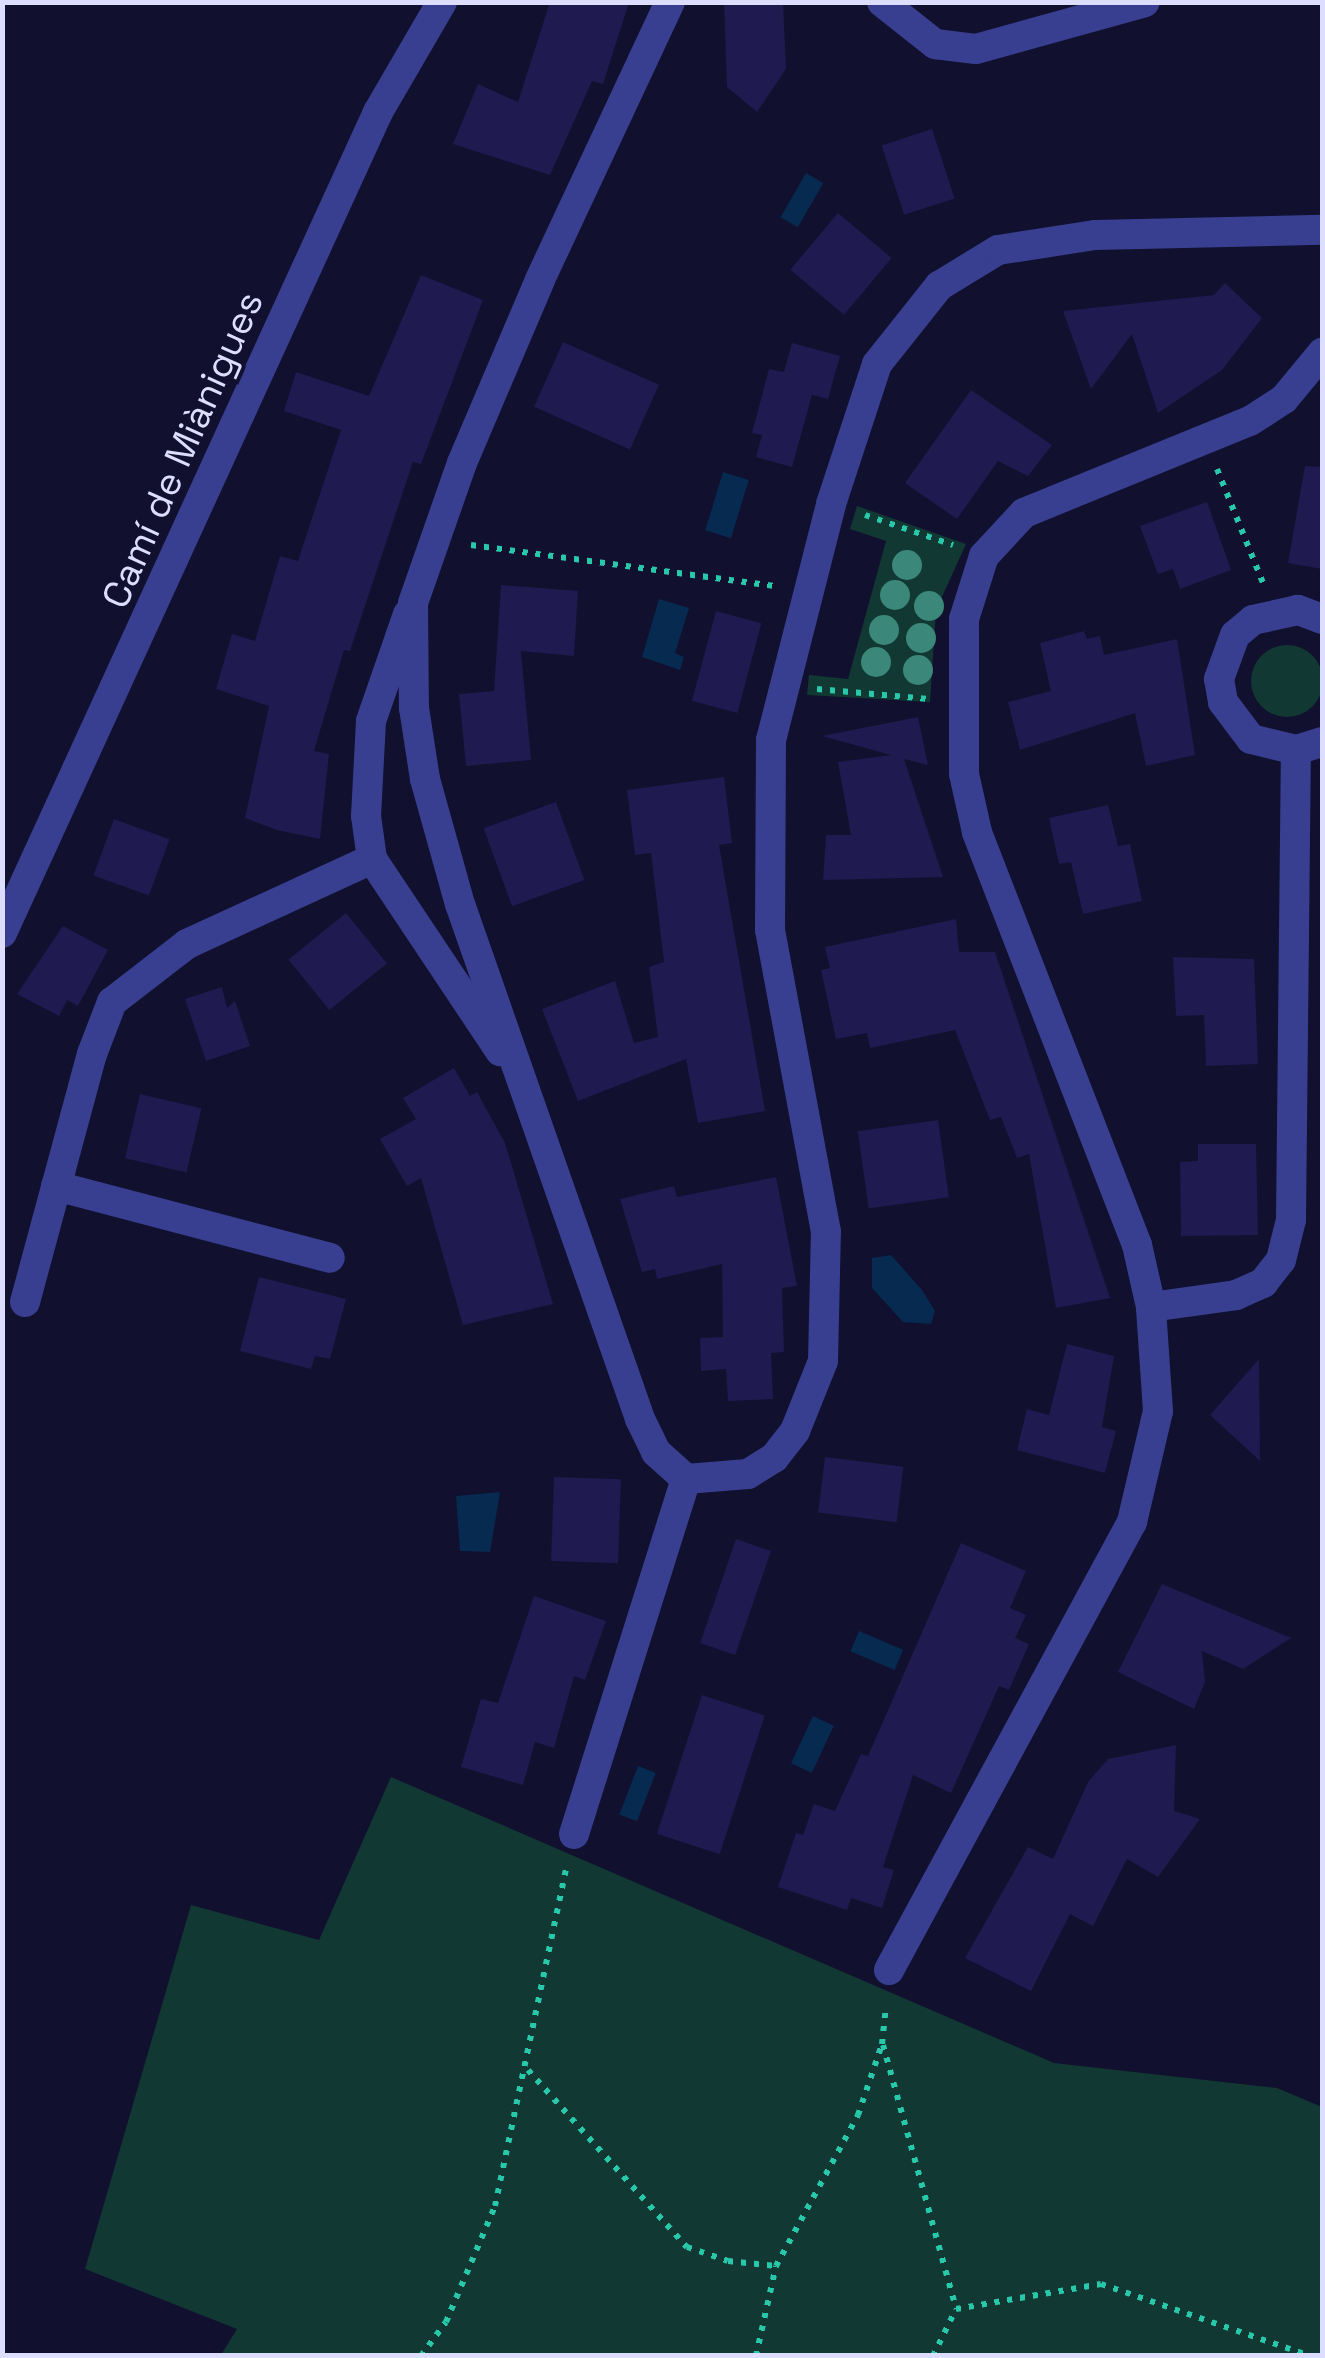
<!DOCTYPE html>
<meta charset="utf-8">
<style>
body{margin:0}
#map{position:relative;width:1325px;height:2358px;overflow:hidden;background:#11102e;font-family:"Space Grotesk",sans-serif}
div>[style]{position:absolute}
.green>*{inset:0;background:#123833}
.round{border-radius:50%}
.water>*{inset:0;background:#072a50;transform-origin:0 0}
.building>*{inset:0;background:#1f1a50;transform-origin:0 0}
.path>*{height:6px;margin-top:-3px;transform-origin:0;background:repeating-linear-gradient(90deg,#28c8ab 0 5px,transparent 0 13px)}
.street>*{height:30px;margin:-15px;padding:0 15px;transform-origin:15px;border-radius:15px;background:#383f90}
.trees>*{width:30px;height:30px;margin:-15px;border-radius:50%;background:#3b8779}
span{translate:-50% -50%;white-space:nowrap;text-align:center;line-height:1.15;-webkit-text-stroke:8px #11102e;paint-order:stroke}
.street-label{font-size:38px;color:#ddf}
.frame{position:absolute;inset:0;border:5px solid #ddf;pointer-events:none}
</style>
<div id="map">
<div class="green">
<div style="clip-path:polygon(857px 506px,966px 544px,936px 610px,930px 702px,807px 695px,809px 675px,848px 679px,886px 541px,850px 529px)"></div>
<div class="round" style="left:1251px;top:645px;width:72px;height:72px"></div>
<div style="clip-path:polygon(391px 1777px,1054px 2063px,1277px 2088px,1322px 2107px,1322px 2355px,221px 2355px,237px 2329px,85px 2269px,191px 1905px,319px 1940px)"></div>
</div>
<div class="water">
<div style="left:806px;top:173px;width:20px;height:51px;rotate:30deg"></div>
<div style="left:723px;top:472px;width:27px;height:61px;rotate:17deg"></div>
<div style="clip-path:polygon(659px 599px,689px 608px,675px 653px,684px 657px,680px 670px,642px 657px)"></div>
<div style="clip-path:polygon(891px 1255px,922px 1290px,935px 1311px,931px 1324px,903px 1322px,872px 1288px,872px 1258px)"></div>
<div style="clip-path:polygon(500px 1492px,490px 1552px,460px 1551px,456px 1496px)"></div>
<div style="left:859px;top:1631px;width:48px;height:22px;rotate:23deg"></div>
<div style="left:813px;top:1716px;width:23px;height:52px;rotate:25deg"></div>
<div style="left:638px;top:1766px;width:19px;height:52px;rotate:21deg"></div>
</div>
<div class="building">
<div style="clip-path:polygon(550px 2px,629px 2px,603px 84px,592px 81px,550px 175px,453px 144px,478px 84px,518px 102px)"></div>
<div style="clip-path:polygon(724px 2px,783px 2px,786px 69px,757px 112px,727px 87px)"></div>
<div style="left:932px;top:129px;width:73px;height:53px;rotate:72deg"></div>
<div style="left:838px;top:213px;width:70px;height:74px;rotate:40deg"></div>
<div style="clip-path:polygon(421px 275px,483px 300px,421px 464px,413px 462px,350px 651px,344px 650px,314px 751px,329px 754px,320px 839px,277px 830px,245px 818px,269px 706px,216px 689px,232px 634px,255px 641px,280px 556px,298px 561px,341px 430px,284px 411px,296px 372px,369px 396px)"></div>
<div style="clip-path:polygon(1225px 283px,1262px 318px,1222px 370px,1158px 413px,1132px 334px,1091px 389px,1063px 311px,1214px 295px)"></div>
<div style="left:563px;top:342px;width:105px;height:71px;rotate:24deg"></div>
<div style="clip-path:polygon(792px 343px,840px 356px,828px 399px,812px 395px,792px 467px,756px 457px,762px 435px,752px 433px,769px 369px,784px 372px)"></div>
<div style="clip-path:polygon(971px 390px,1052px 445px,1028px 476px,998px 461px,957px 519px,905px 483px)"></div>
<div style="clip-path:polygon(1305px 466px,1322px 467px,1322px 569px,1288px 563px)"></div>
<div style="clip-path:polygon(1207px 502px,1231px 570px,1180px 589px,1173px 569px,1158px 574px,1140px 526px)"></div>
<div style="clip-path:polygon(501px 585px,578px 591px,574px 656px,521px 651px,531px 760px,466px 766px,459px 694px,494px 691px)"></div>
<div style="left:716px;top:611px;width:47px;height:93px;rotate:15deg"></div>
<div style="clip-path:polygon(1084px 631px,1087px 639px,1100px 636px,1104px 655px,1177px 639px,1195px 755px,1146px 766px,1135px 713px,1020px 750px,1008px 702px,1051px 691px,1040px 643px)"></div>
<div style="clip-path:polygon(918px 717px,928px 765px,904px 759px,943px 877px,823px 880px,826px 835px,851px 835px,838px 762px,891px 755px,822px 736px)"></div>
<div style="clip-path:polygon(724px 777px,732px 843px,719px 845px,765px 1111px,698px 1123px,686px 1059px,578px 1101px,542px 1009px,615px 981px,634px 1043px,658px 1037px,649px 967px,664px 962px,651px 853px,635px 855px,627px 790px)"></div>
<div style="left:556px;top:802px;width:83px;height:77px;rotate:70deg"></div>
<div style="clip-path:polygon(1108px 805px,1118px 846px,1130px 844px,1142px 901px,1083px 914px,1071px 862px,1059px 864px,1049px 818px)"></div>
<div style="left:114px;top:819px;width:59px;height:60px;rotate:20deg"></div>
<div style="left:346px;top:913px;width:65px;height:74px;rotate:51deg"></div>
<div style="clip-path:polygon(956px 919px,959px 952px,995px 952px,1110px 1298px,1056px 1308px,1029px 1154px,1017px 1158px,1001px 1117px,990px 1120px,955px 1030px,870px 1048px,867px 1033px,836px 1039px,821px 970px,830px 968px,825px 947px)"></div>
<div style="clip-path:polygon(63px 926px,108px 950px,78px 1006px,67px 1000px,59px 1016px,17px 994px)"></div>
<div style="clip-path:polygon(1173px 957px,1254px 959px,1258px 1064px,1206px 1066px,1204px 1015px,1176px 1016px)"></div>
<div style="clip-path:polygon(222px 987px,227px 1008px,235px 1001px,250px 1046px,206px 1061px,185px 999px)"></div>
<div style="clip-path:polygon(454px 1068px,470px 1096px,477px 1092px,505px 1143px,553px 1304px,463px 1325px,421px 1178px,407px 1186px,380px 1139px,416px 1119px,403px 1098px)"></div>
<div style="left:140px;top:1094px;width:63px;height:66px;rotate:13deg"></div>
<div style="left:938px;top:1120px;width:78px;height:81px;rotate:82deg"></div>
<div style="clip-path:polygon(1198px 1144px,1256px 1144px,1258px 1235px,1181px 1236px,1180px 1162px,1198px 1161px)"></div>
<div style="clip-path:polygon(776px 1177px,797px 1286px,782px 1288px,784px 1352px,771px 1353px,773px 1399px,728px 1401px,726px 1369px,701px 1371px,700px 1338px,723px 1337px,722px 1264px,657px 1279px,655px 1269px,642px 1272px,620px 1199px,674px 1186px,677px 1197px)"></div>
<div style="clip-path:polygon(259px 1277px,346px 1299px,330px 1359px,315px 1356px,311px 1369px,240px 1351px)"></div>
<div style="clip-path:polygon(1067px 1344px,1114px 1356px,1102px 1427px,1116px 1431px,1105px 1473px,1017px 1450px,1027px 1409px,1049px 1415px)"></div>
<div style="clip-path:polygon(1259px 1359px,1260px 1461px,1210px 1415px)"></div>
<div style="left:825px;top:1457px;width:79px;height:56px;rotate:7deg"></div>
<div style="left:554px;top:1477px;width:67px;height:84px;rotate:2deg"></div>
<div style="left:736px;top:1539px;width:37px;height:110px;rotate:19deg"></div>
<div style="clip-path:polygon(961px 1543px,1026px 1571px,1010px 1608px,1026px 1615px,1015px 1638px,1029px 1644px,1009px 1690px,999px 1686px,951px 1793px,913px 1775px,883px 1867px,894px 1870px,882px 1908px,851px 1898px,847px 1910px,778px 1887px,796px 1833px,803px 1835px,814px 1804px,835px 1811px,861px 1754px,868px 1756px)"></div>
<div style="clip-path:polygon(1162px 1584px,1291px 1638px,1243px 1669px,1202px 1651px,1205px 1682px,1194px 1709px,1118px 1672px)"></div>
<div style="clip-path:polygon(534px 1596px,606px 1621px,585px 1680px,574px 1676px,554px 1748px,535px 1742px,523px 1785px,461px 1767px,481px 1699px,498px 1703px)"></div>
<div style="left:702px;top:1695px;width:66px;height:146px;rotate:18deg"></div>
<div style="clip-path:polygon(1176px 1745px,1174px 1811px,1200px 1819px,1158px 1877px,1127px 1859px,1093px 1926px,1070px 1914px,1031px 1991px,965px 1958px,1028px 1847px,1053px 1859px,1088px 1782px,1108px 1759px)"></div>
</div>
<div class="path">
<div style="left:1217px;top:469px;width:123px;rotate:68deg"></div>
<div style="left:865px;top:515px;width:93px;rotate:18.8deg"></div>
<div style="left:471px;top:545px;width:308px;rotate:7.7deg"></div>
<div style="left:817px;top:689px;width:112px;rotate:5.1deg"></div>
<div style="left:883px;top:2045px;width:274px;rotate:74.5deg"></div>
<div style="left:528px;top:2070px;width:238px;rotate:48.1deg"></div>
<div style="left:687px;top:2247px;width:43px;rotate:18.9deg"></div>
<div style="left:728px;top:2261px;width:48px;rotate:5.9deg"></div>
<div style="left:421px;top:2356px;width:42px;rotate:-53.7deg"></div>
<div style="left:446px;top:2322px;width:126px;rotate:-67.1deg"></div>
<div style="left:495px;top:2206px;width:345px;rotate:-78.1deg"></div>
<div style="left:756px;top:2356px;width:92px;rotate:-77.5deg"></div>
<div style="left:776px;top:2266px;width:172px;rotate:-61.5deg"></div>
<div style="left:858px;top:2115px;width:75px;rotate:-71.3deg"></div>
<div style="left:882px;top:2044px;width:38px;rotate:-84deg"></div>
<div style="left:933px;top:2356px;width:52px;rotate:-63.9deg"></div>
<div style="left:956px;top:2309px;width:147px;rotate:-9.8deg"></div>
<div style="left:1101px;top:2284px;width:221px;rotate:19deg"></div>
</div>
<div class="street">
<div style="left:670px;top:2px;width:307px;rotate:115.1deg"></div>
<div style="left:540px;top:280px;width:199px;rotate:113.1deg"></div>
<div style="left:462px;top:463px;width:148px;rotate:109.3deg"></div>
<div style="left:413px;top:603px;width:105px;rotate:89.5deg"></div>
<div style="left:414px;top:708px;width:72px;rotate:81.2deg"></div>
<div style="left:425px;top:779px;width:130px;rotate:74.4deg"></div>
<div style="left:460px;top:904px;width:546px;rotate:70.73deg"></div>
<div style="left:640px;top:1419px;width:37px;rotate:64deg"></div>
<div style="left:656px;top:1452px;width:40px;rotate:42deg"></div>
<div style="left:686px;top:1479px;width:62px;rotate:-4.6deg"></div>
<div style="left:748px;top:1474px;width:31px;rotate:-32deg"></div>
<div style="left:774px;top:1458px;width:34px;rotate:-52deg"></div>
<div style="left:795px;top:1431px;width:75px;rotate:-68.2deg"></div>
<div style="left:823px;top:1361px;width:129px;rotate:-88.7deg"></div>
<div style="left:826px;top:1232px;width:307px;rotate:-100.5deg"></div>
<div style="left:770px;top:930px;width:190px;rotate:-89.7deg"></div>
<div style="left:771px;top:740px;width:244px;rotate:-75.7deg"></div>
<div style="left:831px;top:504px;width:147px;rotate:-71.8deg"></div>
<div style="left:877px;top:364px;width:100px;rotate:-51.5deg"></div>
<div style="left:939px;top:286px;width:69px;rotate:-31.4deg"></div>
<div style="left:998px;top:250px;width:98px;rotate:-8.8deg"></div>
<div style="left:1095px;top:235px;width:227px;rotate:-1.3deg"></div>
<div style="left:882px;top:2px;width:68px;rotate:38.4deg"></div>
<div style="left:935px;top:44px;width:41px;rotate:7deg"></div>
<div style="left:976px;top:49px;width:175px;rotate:-15.5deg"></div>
<div style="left:1322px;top:619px;width:26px;rotate:-159deg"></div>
<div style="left:1298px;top:610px;width:46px;rotate:167.5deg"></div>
<div style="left:1253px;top:620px;width:23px;rotate:140deg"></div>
<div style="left:1235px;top:635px;width:47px;rotate:110deg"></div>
<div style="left:1219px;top:679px;width:23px;rotate:80deg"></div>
<div style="left:1223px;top:702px;width:46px;rotate:52.9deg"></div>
<div style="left:1251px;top:739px;width:46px;rotate:13.7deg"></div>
<div style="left:1296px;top:750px;width:27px;rotate:-17deg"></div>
<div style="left:372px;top:859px;width:43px;rotate:-97.9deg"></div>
<div style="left:366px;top:816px;width:95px;rotate:-87deg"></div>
<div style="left:371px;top:721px;width:113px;rotate:-70.9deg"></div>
<div style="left:2px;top:933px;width:903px;rotate:-65.39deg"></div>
<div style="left:378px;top:112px;width:127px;rotate:-59.8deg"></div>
<div style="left:56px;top:1186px;width:283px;rotate:14.7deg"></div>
<div style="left:25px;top:1302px;width:257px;rotate:-74.9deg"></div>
<div style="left:92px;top:1054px;width:56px;rotate:-69deg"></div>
<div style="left:112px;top:1002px;width:95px;rotate:-37.7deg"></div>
<div style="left:187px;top:944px;width:204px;rotate:-24.7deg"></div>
<div style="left:372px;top:859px;width:231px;rotate:56.3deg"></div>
<div style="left:1151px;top:1307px;width:86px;rotate:-8deg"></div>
<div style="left:1236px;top:1295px;width:30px;rotate:-24deg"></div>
<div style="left:1263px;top:1283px;width:29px;rotate:-52deg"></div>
<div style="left:1281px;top:1260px;width:41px;rotate:-76deg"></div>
<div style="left:1291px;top:1220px;width:470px;rotate:-89.4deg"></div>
<div style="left:574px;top:1834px;width:372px;rotate:-72.5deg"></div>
<div style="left:889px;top:1970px;width:510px;rotate:-61.52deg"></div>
<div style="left:1132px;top:1522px;width:114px;rotate:-76.8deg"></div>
<div style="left:1158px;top:1411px;width:104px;rotate:-93.9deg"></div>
<div style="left:1151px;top:1307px;width:64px;rotate:-102.7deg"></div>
<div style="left:1137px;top:1245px;width:443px;rotate:-111.2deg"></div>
<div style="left:977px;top:832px;width:59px;rotate:-102.6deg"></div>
<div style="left:964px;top:774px;width:155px;rotate:-90deg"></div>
<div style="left:964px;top:619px;width:66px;rotate:-72.4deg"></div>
<div style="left:984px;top:556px;width:59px;rotate:-47.1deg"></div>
<div style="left:1024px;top:513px;width:244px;rotate:-22.2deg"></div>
<div style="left:1250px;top:421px;width:40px;rotate:-32.9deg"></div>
<div style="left:1284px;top:399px;width:60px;rotate:-50.4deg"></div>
</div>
<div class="trees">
<div style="left:907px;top:565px"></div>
<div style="left:895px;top:595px"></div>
<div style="left:929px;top:606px"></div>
<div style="left:884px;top:630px"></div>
<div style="left:921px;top:638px"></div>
<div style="left:876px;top:662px"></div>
<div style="left:918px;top:670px"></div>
</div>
<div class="street-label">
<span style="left:183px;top:450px;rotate:-66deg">Camí de Miànigues</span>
</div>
<div class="frame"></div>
</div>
